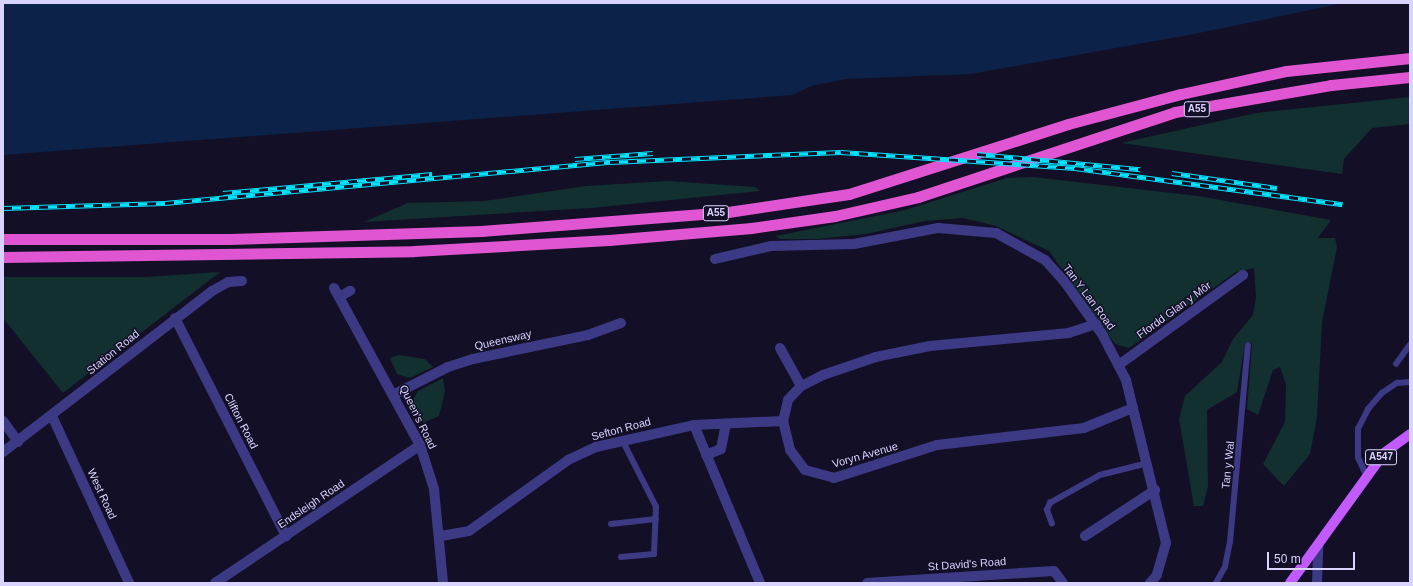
<!DOCTYPE html>
<meta charset="utf-8">
<style>
body{margin:0}
#map{position:relative;width:1413px;height:586px;overflow:hidden;background:#130f26;font-family:Helvetica,sans-serif}
div>[style]{position:absolute}
.green>*{inset:0;background:#12302f}
.water>*{inset:0;background:#0c2248}
.service>*{height:5.5px;margin:-2.75px;padding:0 2.75px;transform-origin:2.75px;border-radius:2.75px;background:#3d3a85}
.minor>*{height:10px;margin:-5px;padding:0 5px;transform-origin:5px;border-radius:5px;background:#3d3a85}
.primary>*{height:10px;margin:-5px;padding:0 5px;transform-origin:5px;border-radius:5px;background:#c25bff}
.trunk>*{height:11px;margin:-5.5px;padding:0 5.5px;transform-origin:5.5px;border-radius:5.5px;background:#e055d1}
.rail>*{height:4.5px;margin-top:-2.25px;transform-origin:0;background:repeating-linear-gradient(90deg,#130f26 0 9px,#00e5ff 0 18px);box-sizing:border-box;border-block:1px solid #00e5ff}
span{translate:-50% -50%;white-space:nowrap;text-align:center;line-height:1.15;-webkit-text-stroke:3px #130f26;paint-order:stroke}
.shield-label span{padding:1px 3px;background:#130f26;border:1px solid;border-radius:3px;-webkit-text-stroke-width:0}
.shield-label{font-size:10px;color:#d9d4ff;font-weight:700}
.street-label{font-size:11px;color:#d9d4ff}
.frame{position:absolute;inset:0;border:4px solid #d9d4ff;pointer-events:none}
.scale{position:absolute;left:1267px;top:552px;width:88px;height:18px;box-sizing:border-box;border:2px solid #d9d4ff;border-top:0;padding-left:5px;font-size:12px;line-height:14px;white-space:nowrap;color:#d9d4ff;-webkit-text-stroke:3px #130f26;paint-order:stroke}
</style>
<div id="map">
<div class="green">
<div style="clip-path:polygon(1410px 97px,1410px 124px,1372px 128px,1344px 159px,1342px 174px,1121px 143px,1256px 113px)"></div>
<div style="clip-path:polygon(1033px 177px,1198px 196px,1331px 220px,1318px 238px,1335px 238px,1337px 247px,1322px 322px,1317px 417px,1310px 454px,1284px 486px,1263px 464px,1285px 422px,1286px 384px,1280px 367px,1273px 370px,1258px 415px,1247px 409px,1252px 343px,1245px 343px,1237px 392px,1207px 410px,1208px 486px,1203px 506px,1194px 506px,1179px 419px,1185px 396px,1222px 362px,1233px 339px,1253px 315px,1256px 297px,1254px 268px,1236px 272px,1129px 348px,1115px 344px,1049px 251px,996px 226px,963px 218px,925px 221px,866px 234px,817px 239px,780px 239px,776px 236px,905px 210px,1007px 178px)"></div>
<div style="clip-path:polygon(668px 181px,755px 187px,760px 191px,591px 208px,364px 222px,408px 203px,484px 201px,586px 186px)"></div>
<div style="clip-path:polygon(220px 272px,63px 393px,3px 318px,3px 277px,146px 277px)"></div>
<div style="clip-path:polygon(399px 355px,425px 359px,433px 367px,410px 378px,397px 374px,390px 358px)"></div>
<div style="clip-path:polygon(443px 378px,445px 391px,439px 416px,423px 423px,413px 405px,414px 398px,418px 391px)"></div>
</div>
<div class="water">
<div style="clip-path:polygon(3px 3px,1344px 3px,1194px 34px,971px 74px,846px 79px,811px 86px,793px 95px,3px 155px)"></div>
</div>
<div class="service">
<div style="left:1396px;top:364px;width:24px;rotate:-54deg"></div>
<div style="left:1367px;top:477px;width:21px;rotate:-115deg"></div>
<div style="left:1358px;top:458px;width:29px;rotate:-90deg"></div>
<div style="left:1358px;top:429px;width:22px;rotate:-63deg"></div>
<div style="left:1368px;top:409px;width:21px;rotate:-49deg"></div>
<div style="left:1382px;top:393px;width:18px;rotate:-34deg"></div>
<div style="left:1397px;top:383px;width:13px;rotate:-4deg"></div>
<div style="left:611px;top:524px;width:45px;rotate:-6.3deg"></div>
<div style="left:1052px;top:524px;width:15px;rotate:-110deg"></div>
<div style="left:1047px;top:510px;width:8px;rotate:-67deg"></div>
<div style="left:1050px;top:503px;width:57px;rotate:-29.2deg"></div>
<div style="left:1100px;top:475px;width:49px;rotate:-14deg"></div>
<div style="left:621px;top:557px;width:33px;rotate:-5deg"></div>
<div style="left:654px;top:554px;width:47px;rotate:-87.6deg"></div>
<div style="left:656px;top:507px;width:75px;rotate:-116.9deg"></div>
<div style="left:1216px;top:583px;width:18px;rotate:-61deg"></div>
<div style="left:1225px;top:567px;width:25px;rotate:-79deg"></div>
<div style="left:1230px;top:542px;width:197px;rotate:-84.8deg"></div>
</div>
<div class="minor">
<div style="left:715px;top:259px;width:57px;rotate:-13.1deg"></div>
<div style="left:771px;top:246px;width:83px;rotate:-1.4deg"></div>
<div style="left:854px;top:244px;width:86px;rotate:-10.8deg"></div>
<div style="left:938px;top:228px;width:58px;rotate:4.9deg"></div>
<div style="left:996px;top:233px;width:56px;rotate:28.9deg"></div>
<div style="left:1045px;top:260px;width:28px;rotate:48deg"></div>
<div style="left:1064px;top:281px;width:65px;rotate:54.4deg"></div>
<div style="left:1102px;top:334px;width:52px;rotate:62.4deg"></div>
<div style="left:1126px;top:380px;width:168px;rotate:76.2deg"></div>
<div style="left:1166px;top:543px;width:33px;rotate:106deg"></div>
<div style="left:1157px;top:575px;width:11px;rotate:131deg"></div>
<div style="left:334px;top:288px;width:179px;rotate:61.3deg"></div>
<div style="left:420px;top:445px;width:46px;rotate:72.3deg"></div>
<div style="left:434px;top:489px;width:94px;rotate:84.5deg"></div>
<div style="left:339px;top:297px;width:13px;rotate:-29deg"></div>
<div style="left:175px;top:318px;width:245px;rotate:63deg"></div>
<div style="left:1096px;top:324px;width:28px;rotate:162deg"></div>
<div style="left:1069px;top:333px;width:140px;rotate:174.7deg"></div>
<div style="left:930px;top:346px;width:55px;rotate:168.5deg"></div>
<div style="left:876px;top:357px;width:56px;rotate:161.2deg"></div>
<div style="left:823px;top:375px;width:25px;rotate:153deg"></div>
<div style="left:801px;top:386px;width:19px;rotate:133deg"></div>
<div style="left:788px;top:400px;width:22px;rotate:103deg"></div>
<div style="left:783px;top:421px;width:30px;rotate:76deg"></div>
<div style="left:790px;top:450px;width:25px;rotate:53deg"></div>
<div style="left:805px;top:470px;width:30px;rotate:15deg"></div>
<div style="left:834px;top:478px;width:108px;rotate:-17.8deg"></div>
<div style="left:937px;top:445px;width:148px;rotate:-6.6deg"></div>
<div style="left:1084px;top:428px;width:53px;rotate:-22.2deg"></div>
<div style="left:780px;top:348px;width:43px;rotate:61.1deg"></div>
<div style="left:1120px;top:364px;width:152px;rotate:-35.9deg"></div>
<div style="left:395px;top:394px;width:59px;rotate:-27deg"></div>
<div style="left:448px;top:367px;width:26px;rotate:-18deg"></div>
<div style="left:473px;top:359px;width:117px;rotate:-11.8deg"></div>
<div style="left:588px;top:335px;width:35px;rotate:-20deg"></div>
<div style="left:52px;top:416px;width:184px;rotate:65.2deg"></div>
<div style="left:3px;top:421px;width:26px;rotate:54deg"></div>
<div style="left:694px;top:425px;width:171px;rotate:67.3deg"></div>
<div style="left:3px;top:452px;width:264px;rotate:-37.6deg"></div>
<div style="left:212px;top:291px;width:18px;rotate:-29deg"></div>
<div style="left:228px;top:282px;width:14px;rotate:-4deg"></div>
<div style="left:706px;top:455px;width:16px;rotate:-22deg"></div>
<div style="left:721px;top:449px;width:26px;rotate:-79deg"></div>
<div style="left:441px;top:536px;width:28px;rotate:-10deg"></div>
<div style="left:469px;top:531px;width:122px;rotate:-35.6deg"></div>
<div style="left:568px;top:460px;width:31px;rotate:-25deg"></div>
<div style="left:596px;top:447px;width:100px;rotate:-12.7deg"></div>
<div style="left:694px;top:425px;width:89px;rotate:-2.6deg"></div>
<div style="left:1085px;top:536px;width:84px;rotate:-33.3deg"></div>
<div style="left:215px;top:583px;width:247px;rotate:-33.9deg"></div>
<div style="left:867px;top:583px;width:187px;rotate:-3.7deg"></div>
<div style="left:1054px;top:571px;width:15px;rotate:53deg"></div>
<div style="left:1317px;top:583px;width:38px;rotate:-88deg"></div>
</div>
<div class="primary">
<div style="left:1290px;top:583px;width:160px;rotate:-54.1deg"></div>
<div style="left:1384px;top:453px;width:32px;rotate:-36deg"></div>
</div>
<div class="trunk">
<div style="left:3px;top:239px;width:226px"></div>
<div style="left:229px;top:239px;width:252px;rotate:-1.8deg"></div>
<div style="left:481px;top:231px;width:248px;rotate:-4.4deg"></div>
<div style="left:728px;top:212px;width:122px;rotate:-8.5deg"></div>
<div style="left:849px;top:194px;width:230px;rotate:-17.7deg"></div>
<div style="left:1068px;top:124px;width:117px;rotate:-14.9deg"></div>
<div style="left:1181px;top:94px;width:107px;rotate:-12.4deg"></div>
<div style="left:1286px;top:71px;width:125px;rotate:-6deg"></div>
<div style="left:3px;top:257px;width:411px;rotate:-0.8deg"></div>
<div style="left:414px;top:251px;width:195px;rotate:-3.2deg"></div>
<div style="left:609px;top:240px;width:143px;rotate:-4.8deg"></div>
<div style="left:751px;top:228px;width:85px;rotate:-8.1deg"></div>
<div style="left:835px;top:216px;width:85px;rotate:-12.9deg"></div>
<div style="left:918px;top:197px;width:271px;rotate:-18.3deg"></div>
<div style="left:1175px;top:112px;width:158px;rotate:-9.8deg"></div>
<div style="left:1331px;top:85px;width:79px;rotate:-5.8deg"></div>
</div>
<div class="rail">
<div style="left:977px;top:154px;width:164px;rotate:5.3deg"></div>
<div style="left:575px;top:159px;width:78px;rotate:-4.4deg"></div>
<div style="left:1172px;top:173px;width:106px;rotate:8.1deg"></div>
<div style="left:223px;top:193px;width:210px;rotate:-5.2deg"></div>
<div style="left:3px;top:208px;width:162px;rotate:-1.8deg"></div>
<div style="left:165px;top:203px;width:447px;rotate:-5.3deg"></div>
<div style="left:610px;top:162px;width:231px;rotate:-2.5deg"></div>
<div style="left:841px;top:152px;width:235px;rotate:3.9deg"></div>
<div style="left:1075px;top:168px;width:270px;rotate:7.7deg"></div>
</div>
<div class="shield-label">
<span style="left:1197px;top:109px">A55</span>
<span style="left:716px;top:213px">A55</span>
<span style="left:1381px;top:457px">A547</span>
</div>
<div class="street-label">
<span style="left:1089px;top:297px;rotate:53deg">Tan Y Lan Road</span>
<span style="left:1174px;top:310px;rotate:-36deg">Ffordd Glan y Môr</span>
<span style="left:503px;top:340px;rotate:-13deg">Queensway</span>
<span style="left:113px;top:352px;rotate:-39deg">Station Road</span>
<span style="left:418px;top:417px;rotate:64deg">Queen's Road</span>
<span style="left:241px;top:421px;rotate:63deg">Clifton Road</span>
<span style="left:621px;top:429px;rotate:-15deg">Sefton Road</span>
<span style="left:865px;top:455px;rotate:-16deg">Voryn Avenue</span>
<span style="left:1228px;top:465px;rotate:-84deg">Tan y Wal</span>
<span style="left:102px;top:494px;rotate:65deg">West Road</span>
<span style="left:311px;top:504px;rotate:-34deg">Endsleigh Road</span>
<span style="left:967px;top:564px;rotate:-4deg">St David's Road</span>
</div>
<div class="frame"></div>
<div class="scale">50 m</div>
</div>
